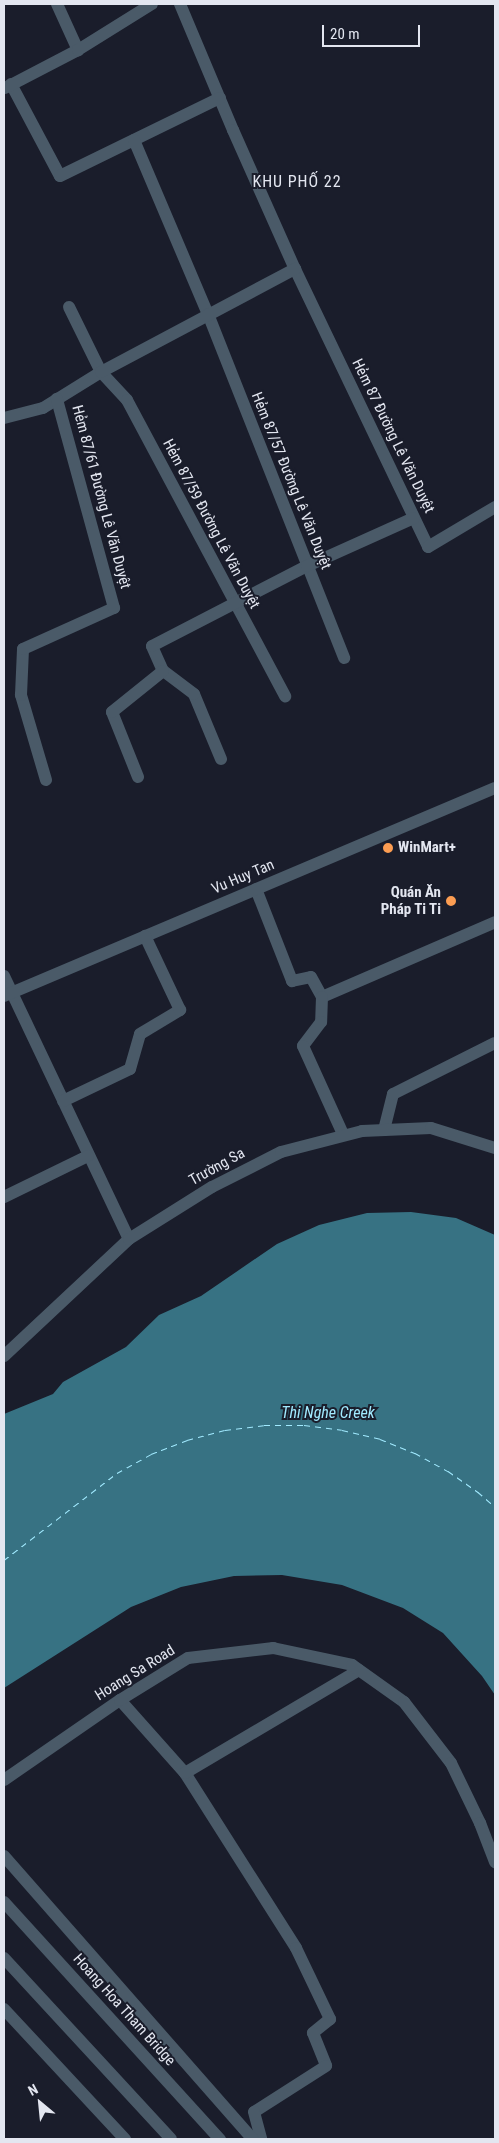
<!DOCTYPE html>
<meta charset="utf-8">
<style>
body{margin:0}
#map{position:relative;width:499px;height:2143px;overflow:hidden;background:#1a1d2b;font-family:"Roboto Condensed",sans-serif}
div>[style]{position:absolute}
.water>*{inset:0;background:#377283}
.ferry>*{height:1px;margin-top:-0.5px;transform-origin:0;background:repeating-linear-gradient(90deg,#a1eaff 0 6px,transparent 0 11px)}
.minor>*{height:12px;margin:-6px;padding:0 6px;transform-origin:6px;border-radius:6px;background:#4a5a68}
.dots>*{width:14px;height:14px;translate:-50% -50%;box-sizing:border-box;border:2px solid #1a1d2b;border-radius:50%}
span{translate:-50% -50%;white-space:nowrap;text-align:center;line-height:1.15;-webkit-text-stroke:4px #1a1d2b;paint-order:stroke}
.street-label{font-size:15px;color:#e3e6f0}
.poi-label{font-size:15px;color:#e3e6f0;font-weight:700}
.left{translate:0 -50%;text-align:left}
.right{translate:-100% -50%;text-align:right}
.neighbourhood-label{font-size:16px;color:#e3e6f0;letter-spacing:1px}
.water-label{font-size:16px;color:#a1eaff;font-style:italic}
.frame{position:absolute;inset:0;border:5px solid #e3e6f0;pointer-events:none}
.north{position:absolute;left:15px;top:2078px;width:50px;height:50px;-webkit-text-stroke:4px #1a1d2b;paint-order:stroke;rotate:332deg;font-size:14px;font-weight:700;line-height:20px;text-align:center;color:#e3e6f0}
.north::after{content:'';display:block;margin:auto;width:18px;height:22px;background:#e3e6f0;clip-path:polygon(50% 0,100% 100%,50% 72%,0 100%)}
.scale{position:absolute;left:322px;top:25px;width:98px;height:22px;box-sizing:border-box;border:2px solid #e3e6f0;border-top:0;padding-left:6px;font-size:15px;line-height:18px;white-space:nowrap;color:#e3e6f0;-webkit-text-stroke:4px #1a1d2b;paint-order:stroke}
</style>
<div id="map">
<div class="water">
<div style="clip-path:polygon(411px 1212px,456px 1218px,495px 1235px,495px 1695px,482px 1676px,443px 1633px,403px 1608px,342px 1585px,282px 1575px,234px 1576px,181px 1587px,131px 1607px,4px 1688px,4px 1414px,53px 1394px,63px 1382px,126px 1347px,159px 1315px,201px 1296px,277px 1244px,319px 1225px,367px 1213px)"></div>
</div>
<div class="ferry">
<div style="left:4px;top:1560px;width:143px;rotate:-37.6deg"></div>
<div style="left:117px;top:1473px;width:39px;rotate:-29deg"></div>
<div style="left:151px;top:1454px;width:39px;rotate:-21deg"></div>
<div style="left:187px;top:1440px;width:39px;rotate:-15deg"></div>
<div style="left:225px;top:1430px;width:39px;rotate:-7deg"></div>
<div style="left:264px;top:1425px;width:40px"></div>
<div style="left:304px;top:1425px;width:38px;rotate:7deg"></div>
<div style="left:342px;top:1430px;width:39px;rotate:13deg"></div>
<div style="left:380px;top:1439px;width:38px;rotate:22deg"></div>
<div style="left:415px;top:1453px;width:38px;rotate:29deg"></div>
<div style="left:448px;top:1471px;width:37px;rotate:35deg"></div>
<div style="left:478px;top:1492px;width:23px;rotate:41deg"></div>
</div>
<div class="minor">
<div style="left:57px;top:4px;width:51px;rotate:65.5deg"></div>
<div style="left:180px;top:4px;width:137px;rotate:67.2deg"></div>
<div style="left:233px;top:130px;width:152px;rotate:66deg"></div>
<div style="left:295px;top:269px;width:308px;rotate:64.4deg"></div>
<div style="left:428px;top:547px;width:78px;rotate:-30.8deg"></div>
<div style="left:11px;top:84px;width:104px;rotate:62deg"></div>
<div style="left:60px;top:176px;width:178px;rotate:-26deg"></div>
<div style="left:5px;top:88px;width:82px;rotate:-27.5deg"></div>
<div style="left:78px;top:50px;width:87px;rotate:-31.9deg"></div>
<div style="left:134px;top:140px;width:189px;rotate:67deg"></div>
<div style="left:208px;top:314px;width:370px;rotate:68.4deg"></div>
<div style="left:69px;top:307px;width:72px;rotate:63.8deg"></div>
<div style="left:101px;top:372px;width:38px;rotate:47deg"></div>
<div style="left:127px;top:400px;width:336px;rotate:61.9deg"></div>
<div style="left:4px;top:418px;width:40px;rotate:-14.4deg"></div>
<div style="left:43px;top:408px;width:68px;rotate:-31.8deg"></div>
<div style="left:101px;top:372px;width:220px;rotate:-28deg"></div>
<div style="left:221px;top:759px;width:70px;rotate:-112.6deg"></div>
<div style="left:194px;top:694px;width:39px;rotate:-143deg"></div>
<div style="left:163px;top:671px;width:27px;rotate:-114deg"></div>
<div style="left:152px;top:646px;width:174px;rotate:-27.3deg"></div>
<div style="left:307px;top:566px;width:117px;rotate:-24.2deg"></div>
<div style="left:138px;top:777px;width:70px;rotate:-111.8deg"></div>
<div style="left:112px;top:712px;width:65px;rotate:-38.8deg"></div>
<div style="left:46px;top:780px;width:89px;rotate:-106.4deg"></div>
<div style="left:21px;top:695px;width:46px;rotate:-87.5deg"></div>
<div style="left:23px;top:649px;width:100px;rotate:-24.3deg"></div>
<div style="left:114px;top:608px;width:217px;rotate:-105.3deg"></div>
<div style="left:256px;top:889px;width:99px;rotate:68.6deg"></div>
<div style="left:292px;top:981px;width:19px;rotate:-12deg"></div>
<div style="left:311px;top:977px;width:23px;rotate:61deg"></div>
<div style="left:322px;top:997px;width:189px;rotate:-23.4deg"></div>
<div style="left:4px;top:976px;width:291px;rotate:64.6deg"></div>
<div style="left:4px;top:996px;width:533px;rotate:-22.96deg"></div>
<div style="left:322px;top:997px;width:25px;rotate:92deg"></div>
<div style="left:321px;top:1022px;width:30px;rotate:127deg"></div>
<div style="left:303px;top:1046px;width:97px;rotate:65.6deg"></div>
<div style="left:63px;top:1101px;width:74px;rotate:-25.5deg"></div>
<div style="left:130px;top:1069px;width:36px;rotate:-74deg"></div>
<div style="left:140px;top:1034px;width:47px;rotate:-31deg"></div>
<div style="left:180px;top:1010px;width:82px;rotate:-115.3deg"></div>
<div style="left:384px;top:1130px;width:37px;rotate:-76deg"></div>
<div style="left:393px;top:1094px;width:114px;rotate:-26.6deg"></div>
<div style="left:4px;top:1197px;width:93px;rotate:-26deg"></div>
<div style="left:4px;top:1356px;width:171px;rotate:-43.1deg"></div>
<div style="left:129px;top:1239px;width:98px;rotate:-32.1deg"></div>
<div style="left:212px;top:1187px;width:77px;rotate:-26.9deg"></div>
<div style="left:281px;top:1152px;width:84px;rotate:-14.5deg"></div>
<div style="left:362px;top:1131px;width:69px;rotate:-2.5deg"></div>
<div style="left:431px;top:1128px;width:67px;rotate:17.4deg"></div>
<div style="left:120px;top:1700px;width:98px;rotate:48.3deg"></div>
<div style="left:185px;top:1773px;width:207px;rotate:57.6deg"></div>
<div style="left:296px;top:1948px;width:79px;rotate:64.4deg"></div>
<div style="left:330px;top:2019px;width:22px;rotate:141deg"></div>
<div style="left:313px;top:2033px;width:35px;rotate:68deg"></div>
<div style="left:326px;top:2066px;width:85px;rotate:147.4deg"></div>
<div style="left:254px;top:2112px;width:28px;rotate:75deg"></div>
<div style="left:185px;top:1773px;width:202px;rotate:-30.6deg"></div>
<div style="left:4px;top:1780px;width:141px;rotate:-34.6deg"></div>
<div style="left:120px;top:1700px;width:80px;rotate:-31.7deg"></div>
<div style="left:188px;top:1658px;width:86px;rotate:-6.7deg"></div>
<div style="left:273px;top:1648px;width:81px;rotate:12.1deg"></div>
<div style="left:352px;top:1665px;width:64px;rotate:35.4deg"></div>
<div style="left:404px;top:1702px;width:77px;rotate:52.4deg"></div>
<div style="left:451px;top:1763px;width:67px;rotate:64.2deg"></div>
<div style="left:480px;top:1823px;width:42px;rotate:69deg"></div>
<div style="left:4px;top:1856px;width:377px;rotate:48.7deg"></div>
<div style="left:4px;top:1902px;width:321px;rotate:47.7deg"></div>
<div style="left:4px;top:1958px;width:246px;rotate:47.3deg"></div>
<div style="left:4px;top:2009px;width:178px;rotate:47.1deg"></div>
</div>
<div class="dots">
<div style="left:388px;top:848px;background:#fc9d52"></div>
<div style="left:451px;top:901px;background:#fc9d52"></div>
</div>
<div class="street-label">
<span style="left:393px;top:436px;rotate:64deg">Hẻm 87 Đường Lê Văn Duyệt</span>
<span style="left:291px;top:481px;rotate:68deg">Hẻm 87/57 Đường Lê Văn Duyệt</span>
<span style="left:101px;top:497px;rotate:75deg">Hẻm 87/61 Đường Lê Văn Duyệt</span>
<span style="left:211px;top:524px;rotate:62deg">Hẻm 87/59 Đường Lê Văn Duyệt</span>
<span style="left:243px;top:877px;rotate:-23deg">Vu Huy Tan</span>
<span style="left:217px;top:1167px;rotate:-29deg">Trường Sa</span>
<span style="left:135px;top:1673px;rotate:-32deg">Hoang Sa Road</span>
<span style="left:124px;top:2010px;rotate:48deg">Hoang Hoa Tham Bridge</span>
</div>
<div class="poi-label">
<span class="left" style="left:398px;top:848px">WinMart+</span>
<span class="right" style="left:441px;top:901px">Quán Ăn<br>Pháp Ti Ti</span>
</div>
<div class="neighbourhood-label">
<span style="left:297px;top:182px">KHU PHỐ 22</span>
</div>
<div class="water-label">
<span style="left:328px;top:1413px">Thi Nghe Creek</span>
</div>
<div class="frame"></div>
<div class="north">N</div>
<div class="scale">20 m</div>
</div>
